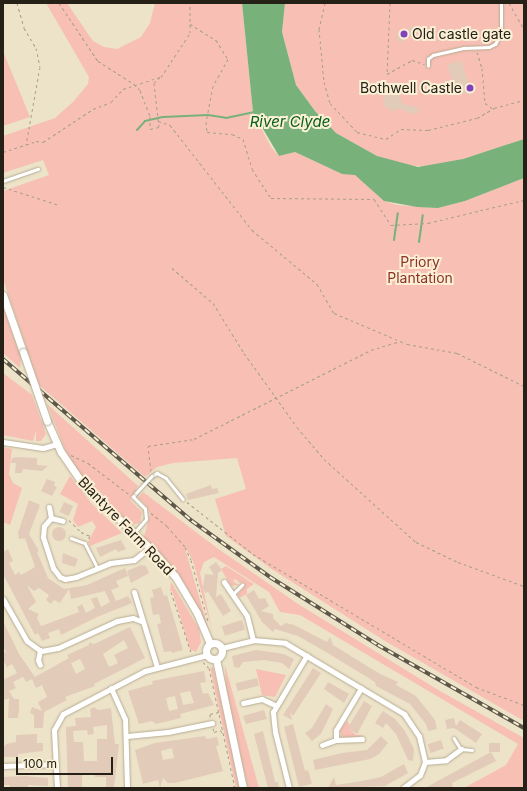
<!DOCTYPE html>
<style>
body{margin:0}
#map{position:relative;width:527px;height:791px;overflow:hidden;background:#ede3c9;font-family:Inter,sans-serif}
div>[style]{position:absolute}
.green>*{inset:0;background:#f8bfb4}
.water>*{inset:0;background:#79b17b}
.stream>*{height:2px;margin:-1px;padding:0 1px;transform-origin:1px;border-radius:1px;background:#79b17b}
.building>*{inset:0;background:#e2cbb9;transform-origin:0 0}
.round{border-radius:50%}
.path>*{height:1px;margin-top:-0.5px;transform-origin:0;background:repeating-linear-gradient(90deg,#a79f8b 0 3px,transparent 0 6px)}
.roads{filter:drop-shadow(0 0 1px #b6ac93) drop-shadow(0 0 1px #b6ac93)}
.service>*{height:2.5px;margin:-1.25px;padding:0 1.25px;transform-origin:1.25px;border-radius:1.25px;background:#fff}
.minor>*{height:5px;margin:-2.5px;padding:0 2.5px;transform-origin:2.5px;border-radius:2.5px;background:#fff}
.secondary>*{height:7px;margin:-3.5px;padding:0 3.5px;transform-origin:3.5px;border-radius:3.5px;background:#fff}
.secondary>.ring{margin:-3.5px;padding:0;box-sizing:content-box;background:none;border:7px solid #fff;border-radius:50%}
.rail>*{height:3.5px;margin-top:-1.75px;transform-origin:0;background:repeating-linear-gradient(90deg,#fbf0d6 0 6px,#5d5749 0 12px);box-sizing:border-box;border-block:1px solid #5d5749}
.bridges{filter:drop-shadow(0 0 1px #b6ac93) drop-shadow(0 0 1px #b6ac93)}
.service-bridge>*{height:2.5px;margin:-1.25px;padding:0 1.25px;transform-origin:1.25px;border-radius:1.25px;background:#fff}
.secondary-bridge>*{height:7px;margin:-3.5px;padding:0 3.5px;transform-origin:3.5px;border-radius:3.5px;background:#fff}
.dots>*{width:11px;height:11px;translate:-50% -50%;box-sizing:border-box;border:2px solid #fbf0d6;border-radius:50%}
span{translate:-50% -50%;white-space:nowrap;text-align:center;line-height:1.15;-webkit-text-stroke:4px #fbf0d6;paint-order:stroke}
.poi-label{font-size:14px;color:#252117}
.left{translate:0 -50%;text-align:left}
.right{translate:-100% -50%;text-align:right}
.park-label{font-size:14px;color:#8e3225}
.street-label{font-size:14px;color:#252117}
.water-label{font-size:15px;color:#085f1a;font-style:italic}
.frame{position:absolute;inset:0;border:4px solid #252117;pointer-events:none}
.scale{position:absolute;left:16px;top:757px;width:97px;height:18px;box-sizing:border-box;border:2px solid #252117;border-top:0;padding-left:5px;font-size:12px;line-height:14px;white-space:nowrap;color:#252117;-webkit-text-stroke:3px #fbf0d6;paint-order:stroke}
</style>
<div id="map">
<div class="green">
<div style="clip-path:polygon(46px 3px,67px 3px,93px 41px,104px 47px,117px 49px,141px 37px,150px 23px,155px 3px,242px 3px,253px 112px,271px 147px,279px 156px,295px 152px,342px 174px,355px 174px,384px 201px,397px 205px,438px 208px,465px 201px,524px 178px,524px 721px,385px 641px,270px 568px,226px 536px,215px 499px,246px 489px,237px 458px,173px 463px,157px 467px,145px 477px,39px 385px,3px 279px,3px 191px,49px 175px,43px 160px,3px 173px,3px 136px,55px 118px,73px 102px,88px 84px,89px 77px)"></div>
<div style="clip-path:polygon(285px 3px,524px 3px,524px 139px,463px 159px,431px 167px,405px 165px,377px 156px,336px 133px,315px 111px,296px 85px,282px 32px)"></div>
<div style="clip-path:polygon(3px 51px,30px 117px,3px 126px)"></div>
<div style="clip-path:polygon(3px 307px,21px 358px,20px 368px,3px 353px)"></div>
<div style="clip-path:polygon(3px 373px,32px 395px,46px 434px,41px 441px,36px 441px,36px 430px,33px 441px,3px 435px)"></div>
<div style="clip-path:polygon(47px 404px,138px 486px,130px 500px,142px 512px,140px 523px,132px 525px,127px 523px,87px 484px,67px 454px)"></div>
<div style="clip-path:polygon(3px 447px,12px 449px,9px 474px,13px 483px,22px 488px,10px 525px,3px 522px)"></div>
<div style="clip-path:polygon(70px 476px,91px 503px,122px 533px,90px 546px,88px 542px,96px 527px,92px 521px,78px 527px,73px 520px,78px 504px,60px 494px)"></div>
<div style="clip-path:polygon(143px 492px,217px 548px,298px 604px,440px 691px,524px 738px,524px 788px,464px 788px,506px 765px,518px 744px,300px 615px,280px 612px,269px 592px,214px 557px,204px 562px,200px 573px,212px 630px,193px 561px,184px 545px,209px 631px,188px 589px,169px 563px,144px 537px,150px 514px,144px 503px,138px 498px)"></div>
<div style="clip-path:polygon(226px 566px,254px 584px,247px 589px,247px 594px,239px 598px,238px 594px,244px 587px,244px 583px,240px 583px,235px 579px,233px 581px,239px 585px,231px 586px,221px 569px)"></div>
<div style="clip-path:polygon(171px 582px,199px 629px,201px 642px,196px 652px,190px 649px,172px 591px,170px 591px)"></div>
<div style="clip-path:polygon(225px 665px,259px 788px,248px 788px,226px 687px)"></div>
<div style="clip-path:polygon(213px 667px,228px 732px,239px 788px,236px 788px,210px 668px)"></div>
<div style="clip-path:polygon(256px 669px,286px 675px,275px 697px,262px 695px)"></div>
<div style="clip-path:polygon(347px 721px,350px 725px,349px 729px,356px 735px,364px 735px,350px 739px,341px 737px,340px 730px)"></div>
</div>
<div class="water">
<div style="clip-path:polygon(242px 3px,285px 3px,282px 32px,296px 85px,315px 111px,336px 133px,377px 156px,418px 167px,463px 159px,524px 139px,524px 178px,465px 201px,438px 208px,417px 207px,384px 201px,355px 175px,342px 174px,295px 152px,279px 156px,253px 112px)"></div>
</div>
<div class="stream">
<div style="left:137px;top:130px;width:12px;rotate:-48deg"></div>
<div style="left:145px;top:121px;width:18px;rotate:-13deg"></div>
<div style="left:163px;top:117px;width:45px;rotate:-2.5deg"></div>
<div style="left:208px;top:115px;width:18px;rotate:9deg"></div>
<div style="left:226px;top:118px;width:29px;rotate:-12deg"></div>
<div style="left:394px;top:240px;width:27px;rotate:-82deg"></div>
<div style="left:419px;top:242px;width:27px;rotate:-82deg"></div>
</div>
<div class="building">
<div style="clip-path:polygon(411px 26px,418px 28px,419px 32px,405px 37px,402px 42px,397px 40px,397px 32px,407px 31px)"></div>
<div style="clip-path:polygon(461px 60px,468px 82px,476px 89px,471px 95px,466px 93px,457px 95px,447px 65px)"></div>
<div style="clip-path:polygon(393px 82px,400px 82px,398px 93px,403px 104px,420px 108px,418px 113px,414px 114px,399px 109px,393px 111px,384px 106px,383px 98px,391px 91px)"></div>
<div style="clip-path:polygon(17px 457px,37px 458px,37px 465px,48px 466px,42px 471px,23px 469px,22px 473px,15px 473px,16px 463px,11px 463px,12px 458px)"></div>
<div style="clip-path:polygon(47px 479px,55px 482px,54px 486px,57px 487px,52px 496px,41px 491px)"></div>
<div style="clip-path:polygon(211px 485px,212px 489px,217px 488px,219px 493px,188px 500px,186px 494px)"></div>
<div style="clip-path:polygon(evenodd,29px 500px,40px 505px,29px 534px,39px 551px,37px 552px,48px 578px,64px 589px,87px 585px,125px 568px,128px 576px,116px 581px,119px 587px,111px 590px,116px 601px,128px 596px,132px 603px,97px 617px,61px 635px,59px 629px,48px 633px,50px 638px,42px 641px,38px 633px,35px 635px,3px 574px,3px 552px,8px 549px,13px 561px,9px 563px,15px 575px,19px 572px,21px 575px,35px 567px,25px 538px,19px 539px,18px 533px,29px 500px,27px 585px,34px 591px,39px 588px,49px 595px,46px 600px,51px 604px,54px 600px,60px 603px,69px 589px,71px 599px,105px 591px,110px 602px,101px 607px,97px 597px,91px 599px,95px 608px,86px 613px,82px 604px,77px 607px,79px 612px,41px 626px,37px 618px,39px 614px,28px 609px,36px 602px,27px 585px)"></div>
<div style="left:64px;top:502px;width:10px;height:11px;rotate:24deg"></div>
<div class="round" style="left:52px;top:527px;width:14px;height:14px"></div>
<div style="clip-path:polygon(121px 540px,126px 549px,118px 552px,116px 549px,100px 557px,96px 548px)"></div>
<div style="clip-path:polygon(63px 553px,78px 559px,75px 567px,62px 563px)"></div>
<div style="clip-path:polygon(216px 562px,222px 570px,218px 573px,216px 597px,221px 594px,231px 611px,223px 616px,208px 592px,205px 593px,203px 587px,205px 574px,214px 575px,209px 567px)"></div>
<div style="clip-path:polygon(141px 565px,146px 566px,149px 573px,131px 583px,127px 571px)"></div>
<div style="clip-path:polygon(161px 587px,164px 596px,167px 595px,183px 650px,172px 653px,171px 651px,164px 652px,157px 624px,161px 623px,159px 614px,153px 615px,152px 610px,150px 598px,154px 597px,152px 590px)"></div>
<div style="clip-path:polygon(254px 590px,259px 599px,265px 598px,269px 606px,261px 611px,273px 614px,273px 618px,281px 626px,286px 623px,294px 625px,327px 642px,330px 637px,333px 645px,380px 674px,398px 682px,396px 685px,416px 696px,435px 720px,437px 729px,428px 731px,426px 724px,410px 704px,376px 686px,375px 682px,326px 652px,298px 636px,275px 629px,273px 632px,262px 622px,246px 595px)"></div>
<div style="left:242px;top:620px;width:10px;height:21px;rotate:73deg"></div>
<div style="clip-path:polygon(evenodd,3px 621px,19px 654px,35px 677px,69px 658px,67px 655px,89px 645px,89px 642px,94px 644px,130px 627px,145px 658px,94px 684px,95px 686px,65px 697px,67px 700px,44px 712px,43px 728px,34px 728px,34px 715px,30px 713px,32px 707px,42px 711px,38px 702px,47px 697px,42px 685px,36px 688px,32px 679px,26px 682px,23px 677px,13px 682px,16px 688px,9px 691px,14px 699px,19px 699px,19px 709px,18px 718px,8px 718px,9px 698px,5px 700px,3px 697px,3px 680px,17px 673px,12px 664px,7px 667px,3px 660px,3px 654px,6px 652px,3px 646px,3px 621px,124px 640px,128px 648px,114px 655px,118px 663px,109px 667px,103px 654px,124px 640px,3px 621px,80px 659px,85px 669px,76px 674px,71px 663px,80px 659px)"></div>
<div style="clip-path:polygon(256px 650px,284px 654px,294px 659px,289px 669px,282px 663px,264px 660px,243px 662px,239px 668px,234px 667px,232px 656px)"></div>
<div style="clip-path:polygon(313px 668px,321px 673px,293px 716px,290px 712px,292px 720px,283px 715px)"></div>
<div style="clip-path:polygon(evenodd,204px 671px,206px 682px,200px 683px,203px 694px,208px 693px,214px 705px,180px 714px,181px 718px,156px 724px,152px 721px,139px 724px,128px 691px,153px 684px,152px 681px,204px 671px,190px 691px,194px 703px,183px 705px,180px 693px,190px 691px,204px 671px,175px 696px,178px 709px,169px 711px,166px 698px,175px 696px)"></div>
<div style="left:257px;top:678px;width:8px;height:22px;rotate:76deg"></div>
<div style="clip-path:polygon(328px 682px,349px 694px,344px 703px,324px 689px)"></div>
<div style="clip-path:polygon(364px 701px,372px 706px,357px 734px,349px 729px,349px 726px)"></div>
<div style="clip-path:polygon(326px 704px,333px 709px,321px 734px,312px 741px,305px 733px,312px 728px)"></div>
<div style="clip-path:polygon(evenodd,94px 707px,98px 710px,111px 708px,115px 744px,119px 744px,114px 788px,106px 788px,106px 777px,95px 777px,95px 773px,82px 774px,82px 788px,68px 788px,66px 727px,76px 726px,75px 718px,91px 717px,90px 709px,94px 707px,107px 725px,107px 739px,97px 739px,97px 761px,84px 761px,83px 742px,74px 742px,73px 731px,87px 730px,88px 735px,94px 734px,93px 727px,107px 725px)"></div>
<div style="clip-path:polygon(264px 710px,267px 719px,246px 724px,243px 716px)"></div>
<div style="clip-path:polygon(383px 711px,395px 719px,405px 731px,414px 749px,413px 761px,408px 760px,396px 734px,386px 723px,383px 728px,375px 723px)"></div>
<div style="clip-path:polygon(454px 718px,456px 726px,460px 720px,482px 734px,476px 743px,454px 728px,447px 729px,445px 720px)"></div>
<div style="clip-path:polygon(293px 724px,305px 771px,308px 770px,312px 784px,299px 787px,284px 727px)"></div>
<div style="clip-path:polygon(263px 731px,275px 782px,278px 782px,279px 788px,268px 788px,254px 734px)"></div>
<div style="clip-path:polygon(37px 734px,37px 743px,43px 743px,43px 751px,18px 754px,18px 757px,3px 757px,3px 748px,6px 744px,16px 742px,16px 735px)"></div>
<div style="clip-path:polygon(evenodd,205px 736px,206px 739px,217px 737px,219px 745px,216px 746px,223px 771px,175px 783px,168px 783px,163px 778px,160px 788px,158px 780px,143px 784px,135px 750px,155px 743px,205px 736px,172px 748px,174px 758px,163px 760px,161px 751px,172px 748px)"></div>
<div style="clip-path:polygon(381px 736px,388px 743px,379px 754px,370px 759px,315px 770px,313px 760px,342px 753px,367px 750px)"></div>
<div style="left:441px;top:740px;width:9px;height:14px;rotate:72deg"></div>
<div style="left:489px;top:743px;width:11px;height:9px"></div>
<div style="clip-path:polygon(491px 752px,496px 761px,452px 783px,453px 786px,449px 788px,425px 788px)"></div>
<div style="clip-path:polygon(404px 764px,408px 773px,385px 786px,328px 788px,334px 777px,336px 785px,362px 781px,381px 777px)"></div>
<div style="clip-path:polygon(25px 776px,48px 778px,48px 786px,28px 785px,28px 788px,10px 788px,10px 785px,3px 785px,3px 777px)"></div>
</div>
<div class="path">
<div style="left:17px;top:3px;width:26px;rotate:74deg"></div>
<div style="left:24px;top:28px;width:23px;rotate:59deg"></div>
<div style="left:36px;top:48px;width:19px;rotate:78deg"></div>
<div style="left:40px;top:67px;width:79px;rotate:100.2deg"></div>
<div style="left:59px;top:3px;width:70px;rotate:56.1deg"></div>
<div style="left:98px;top:61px;width:43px;rotate:32.6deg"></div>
<div style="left:134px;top:84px;width:8px;rotate:45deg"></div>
<div style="left:140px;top:90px;width:28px;rotate:69deg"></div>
<div style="left:150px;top:116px;width:13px;rotate:90deg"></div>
<div style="left:150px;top:129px;width:9px;rotate:-13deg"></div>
<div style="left:159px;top:127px;width:44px;rotate:-96.5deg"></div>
<div style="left:154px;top:83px;width:8px;rotate:-45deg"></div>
<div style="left:325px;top:3px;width:27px;rotate:103deg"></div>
<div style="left:319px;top:29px;width:53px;rotate:84.6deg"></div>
<div style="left:324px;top:82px;width:22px;rotate:74deg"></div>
<div style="left:330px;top:103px;width:40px;rotate:47deg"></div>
<div style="left:357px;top:132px;width:30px;rotate:14deg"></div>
<div style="left:386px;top:139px;width:18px;rotate:-34deg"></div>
<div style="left:401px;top:129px;width:27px;rotate:2deg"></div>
<div style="left:428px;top:130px;width:50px;rotate:-13.8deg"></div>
<div style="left:477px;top:118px;width:20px;rotate:-30deg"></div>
<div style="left:494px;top:108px;width:31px;rotate:-15deg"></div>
<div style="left:390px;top:3px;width:71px;rotate:92.4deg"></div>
<div style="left:387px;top:74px;width:29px;rotate:-29deg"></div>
<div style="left:412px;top:60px;width:13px;rotate:18deg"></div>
<div style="left:509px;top:3px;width:30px;rotate:60deg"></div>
<div style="left:190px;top:24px;width:31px;rotate:32deg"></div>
<div style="left:216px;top:40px;width:22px;rotate:58deg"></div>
<div style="left:228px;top:59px;width:31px;rotate:119deg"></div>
<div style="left:213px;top:86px;width:37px;rotate:101deg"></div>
<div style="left:206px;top:122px;width:10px;rotate:84deg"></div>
<div style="left:207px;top:132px;width:25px;rotate:5deg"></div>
<div style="left:232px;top:134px;width:12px;rotate:24deg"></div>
<div style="left:243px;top:139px;width:31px;rotate:73deg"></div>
<div style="left:252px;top:169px;width:35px;rotate:57deg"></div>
<div style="left:271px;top:198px;width:103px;rotate:0.6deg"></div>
<div style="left:374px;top:199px;width:31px;rotate:57deg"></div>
<div style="left:391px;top:225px;width:37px;rotate:-3deg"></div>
<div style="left:428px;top:223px;width:99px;rotate:-13.5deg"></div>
<div style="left:477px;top:52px;width:17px;rotate:73deg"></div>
<div style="left:482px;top:68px;width:35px;rotate:85deg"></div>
<div style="left:485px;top:103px;width:9px;rotate:36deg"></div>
<div style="left:158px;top:121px;width:13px;rotate:18deg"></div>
<div style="left:170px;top:125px;width:133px;rotate:52deg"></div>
<div style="left:252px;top:230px;width:85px;rotate:39.7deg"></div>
<div style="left:317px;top:284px;width:34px;rotate:60deg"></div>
<div style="left:334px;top:313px;width:79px;rotate:23deg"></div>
<div style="left:407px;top:344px;width:51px;rotate:10.2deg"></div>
<div style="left:457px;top:353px;width:75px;rotate:26.2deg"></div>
<div style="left:3px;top:152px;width:35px;rotate:-18deg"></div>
<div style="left:36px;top:141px;width:7px;rotate:8deg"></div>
<div style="left:43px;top:142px;width:60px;rotate:-33.4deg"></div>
<div style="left:93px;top:109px;width:19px;rotate:-21deg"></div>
<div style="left:111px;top:102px;width:18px;rotate:-47deg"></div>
<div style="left:123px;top:89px;width:40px;rotate:-18deg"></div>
<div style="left:161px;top:77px;width:53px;rotate:-56.6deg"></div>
<div style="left:190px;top:33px;width:30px;rotate:-90deg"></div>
<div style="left:3px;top:187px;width:59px;rotate:17.8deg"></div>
<div style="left:172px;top:268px;width:54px;rotate:40.5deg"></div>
<div style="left:213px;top:303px;width:59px;rotate:58.2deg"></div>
<div style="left:244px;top:353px;width:91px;rotate:54.4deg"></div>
<div style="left:297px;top:427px;width:42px;rotate:49.8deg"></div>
<div style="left:324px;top:459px;width:124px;rotate:42.1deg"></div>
<div style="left:416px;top:542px;width:47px;rotate:25.5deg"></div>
<div style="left:458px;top:562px;width:70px;rotate:20deg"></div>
<div style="left:71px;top:455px;width:19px;rotate:25deg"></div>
<div style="left:88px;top:463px;width:53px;rotate:37.3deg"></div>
<div style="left:151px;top:471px;width:25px;rotate:-97deg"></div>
<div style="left:148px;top:446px;width:47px;rotate:-8.7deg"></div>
<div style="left:194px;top:439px;width:198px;rotate:-26.7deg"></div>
<div style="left:371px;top:350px;width:31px;rotate:-17deg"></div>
<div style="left:187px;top:502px;width:84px;rotate:38.2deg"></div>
<div style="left:253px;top:554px;width:260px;rotate:30.8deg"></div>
<div style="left:476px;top:687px;width:51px;rotate:20.6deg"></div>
<div style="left:151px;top:513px;width:21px;rotate:39deg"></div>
<div style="left:167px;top:526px;width:28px;rotate:49deg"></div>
<div style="left:185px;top:547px;width:14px;rotate:65deg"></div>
<div style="left:191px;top:560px;width:63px;rotate:74.4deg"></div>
<div style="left:69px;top:520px;width:17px;rotate:45deg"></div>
<div style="left:81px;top:532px;width:10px;rotate:24deg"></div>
<div style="left:90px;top:536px;width:4px;rotate:117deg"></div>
<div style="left:171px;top:592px;width:63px;rotate:71.6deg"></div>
<div style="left:203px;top:662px;width:8px;rotate:45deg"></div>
<div style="left:209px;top:668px;width:123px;rotate:77.8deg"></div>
<div style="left:210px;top:717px;width:3px;rotate:-90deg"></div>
<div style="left:210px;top:714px;width:9px;rotate:-13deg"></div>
<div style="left:213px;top:728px;width:4px;rotate:76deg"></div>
<div style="left:214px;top:732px;width:6px;rotate:-18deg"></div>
<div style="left:220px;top:730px;width:4px;rotate:45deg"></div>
<div style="left:227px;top:788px;width:7px;rotate:-16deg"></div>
</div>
<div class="roads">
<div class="service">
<div style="left:428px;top:66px;width:7px;rotate:-90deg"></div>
<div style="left:428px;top:59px;width:6px;rotate:-39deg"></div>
<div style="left:433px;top:55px;width:32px;rotate:-13deg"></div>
<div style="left:464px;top:48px;width:25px;rotate:-2deg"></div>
<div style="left:489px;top:47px;width:7px;rotate:-27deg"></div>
<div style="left:495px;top:44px;width:12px;rotate:-59deg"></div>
<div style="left:501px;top:34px;width:31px;rotate:-90deg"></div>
<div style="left:3px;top:181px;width:37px;rotate:-19deg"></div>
<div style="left:152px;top:476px;width:6px;rotate:-31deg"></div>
<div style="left:157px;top:473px;width:10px;rotate:29deg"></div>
<div style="left:166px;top:478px;width:27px;rotate:51deg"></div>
<div style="left:134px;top:533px;width:18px;rotate:-49deg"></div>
<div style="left:146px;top:519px;width:10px;rotate:-96deg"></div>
<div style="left:145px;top:509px;width:17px;rotate:-135deg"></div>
<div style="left:133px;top:497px;width:5px;rotate:-53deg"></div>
<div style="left:71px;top:538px;width:15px;rotate:20deg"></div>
<div style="left:85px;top:543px;width:27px;rotate:63deg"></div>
<div style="left:233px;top:594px;width:13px;rotate:-45deg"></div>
<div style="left:454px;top:738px;width:13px;rotate:58deg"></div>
<div style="left:461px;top:749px;width:11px;rotate:5deg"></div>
</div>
<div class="minor">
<div style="left:3px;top:442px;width:40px;rotate:8.5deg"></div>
<div style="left:43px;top:448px;width:15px;rotate:-16deg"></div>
<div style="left:49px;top:507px;width:11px;rotate:80deg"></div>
<div style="left:51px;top:518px;width:12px;rotate:14deg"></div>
<div style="left:51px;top:518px;width:11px;rotate:131deg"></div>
<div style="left:44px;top:526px;width:11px;rotate:95deg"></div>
<div style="left:43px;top:537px;width:33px;rotate:72deg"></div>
<div style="left:53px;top:568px;width:11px;rotate:52deg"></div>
<div style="left:60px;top:577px;width:5px;rotate:22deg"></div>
<div style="left:65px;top:579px;width:11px;rotate:-10deg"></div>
<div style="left:76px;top:577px;width:37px;rotate:-22deg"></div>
<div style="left:110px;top:563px;width:24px;rotate:-7deg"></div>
<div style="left:134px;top:560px;width:19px;rotate:-39deg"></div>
<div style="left:224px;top:582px;width:41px;rotate:55.9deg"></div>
<div style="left:247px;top:616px;width:25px;rotate:76deg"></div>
<div style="left:134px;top:592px;width:78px;rotate:73deg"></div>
<div style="left:3px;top:599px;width:48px;rotate:60.3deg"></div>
<div style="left:27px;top:641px;width:17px;rotate:36deg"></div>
<div style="left:41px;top:651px;width:17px;rotate:-10deg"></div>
<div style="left:58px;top:648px;width:65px;rotate:-24.6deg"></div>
<div style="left:117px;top:621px;width:16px;rotate:-11deg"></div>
<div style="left:133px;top:618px;width:9px;rotate:21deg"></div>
<div style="left:222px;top:648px;width:32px;rotate:-14deg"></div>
<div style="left:253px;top:640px;width:32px;rotate:5deg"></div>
<div style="left:285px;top:643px;width:139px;rotate:30.8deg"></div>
<div style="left:404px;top:714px;width:27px;rotate:56deg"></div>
<div style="left:419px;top:736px;width:27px;rotate:77deg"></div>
<div style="left:425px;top:762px;width:14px;rotate:111deg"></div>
<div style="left:420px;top:775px;width:21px;rotate:143deg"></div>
<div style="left:40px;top:650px;width:10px;rotate:101deg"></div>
<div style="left:38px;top:660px;width:5px;rotate:68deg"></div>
<div style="left:111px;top:688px;width:34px;rotate:66deg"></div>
<div style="left:125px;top:719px;width:69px;rotate:88.3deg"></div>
<div style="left:243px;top:703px;width:19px;rotate:-12deg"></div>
<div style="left:262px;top:699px;width:14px;rotate:25deg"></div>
<div style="left:127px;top:736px;width:41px;rotate:-5.6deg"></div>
<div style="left:168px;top:732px;width:45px;rotate:-11.6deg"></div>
<div style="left:336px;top:740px;width:10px;rotate:-90deg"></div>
<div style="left:336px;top:730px;width:49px;rotate:-59.2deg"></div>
<div style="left:322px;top:745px;width:15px;rotate:-20deg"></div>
<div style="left:336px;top:740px;width:26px;rotate:-2deg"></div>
<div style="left:425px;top:762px;width:21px;rotate:-5deg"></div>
<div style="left:446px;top:760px;width:19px;rotate:-36deg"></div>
<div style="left:3px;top:766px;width:53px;rotate:-2.2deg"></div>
<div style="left:57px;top:788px;width:58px;rotate:-93deg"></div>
<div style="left:54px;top:730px;width:18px;rotate:-61deg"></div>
<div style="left:63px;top:714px;width:93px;rotate:-27.7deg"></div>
<div style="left:145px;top:671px;width:64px;rotate:-14.5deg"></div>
<div style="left:289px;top:788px;width:58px;rotate:-104deg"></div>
<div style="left:275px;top:732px;width:20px;rotate:-96deg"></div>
<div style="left:273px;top:712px;width:66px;rotate:-59.2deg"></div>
</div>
<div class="secondary">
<div style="left:3px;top:295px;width:60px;rotate:70.7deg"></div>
<div style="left:47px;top:421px;width:34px;rotate:66deg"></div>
<div style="left:61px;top:452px;width:42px;rotate:55.6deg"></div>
<div style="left:85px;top:487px;width:93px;rotate:43.3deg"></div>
<div style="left:153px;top:551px;width:33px;rotate:49deg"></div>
<div style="left:175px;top:576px;width:43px;rotate:59.3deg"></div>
<div style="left:197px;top:613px;width:33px;rotate:67deg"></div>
<div class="ring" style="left:206px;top:643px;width:9px;height:9px"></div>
<div style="left:216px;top:659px;width:132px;rotate:78.2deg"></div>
</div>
</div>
<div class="rail">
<div style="left:3px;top:359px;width:249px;rotate:40.6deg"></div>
<div style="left:192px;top:521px;width:96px;rotate:35.7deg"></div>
<div style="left:270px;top:577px;width:128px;rotate:32.2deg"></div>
<div style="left:378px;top:645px;width:168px;rotate:29.6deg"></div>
</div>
<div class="bridges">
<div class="service-bridge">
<div style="left:136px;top:493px;width:23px;rotate:-47deg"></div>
</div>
<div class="secondary-bridge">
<div style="left:23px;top:352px;width:73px;rotate:70.8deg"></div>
</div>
</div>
<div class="dots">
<div style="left:404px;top:34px;background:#8043b9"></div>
<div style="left:470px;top:88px;background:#8043b9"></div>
</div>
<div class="poi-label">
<span class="left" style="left:412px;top:34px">Old castle gate</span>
<span class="right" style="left:462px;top:88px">Bothwell Castle</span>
</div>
<div class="park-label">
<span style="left:420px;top:270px">Priory<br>Plantation</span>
</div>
<div class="street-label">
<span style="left:126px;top:526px;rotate:46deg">Blantyre Farm Road</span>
</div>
<div class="water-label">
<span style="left:290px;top:122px">River Clyde</span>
</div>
<div class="frame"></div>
<div class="scale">100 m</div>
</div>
